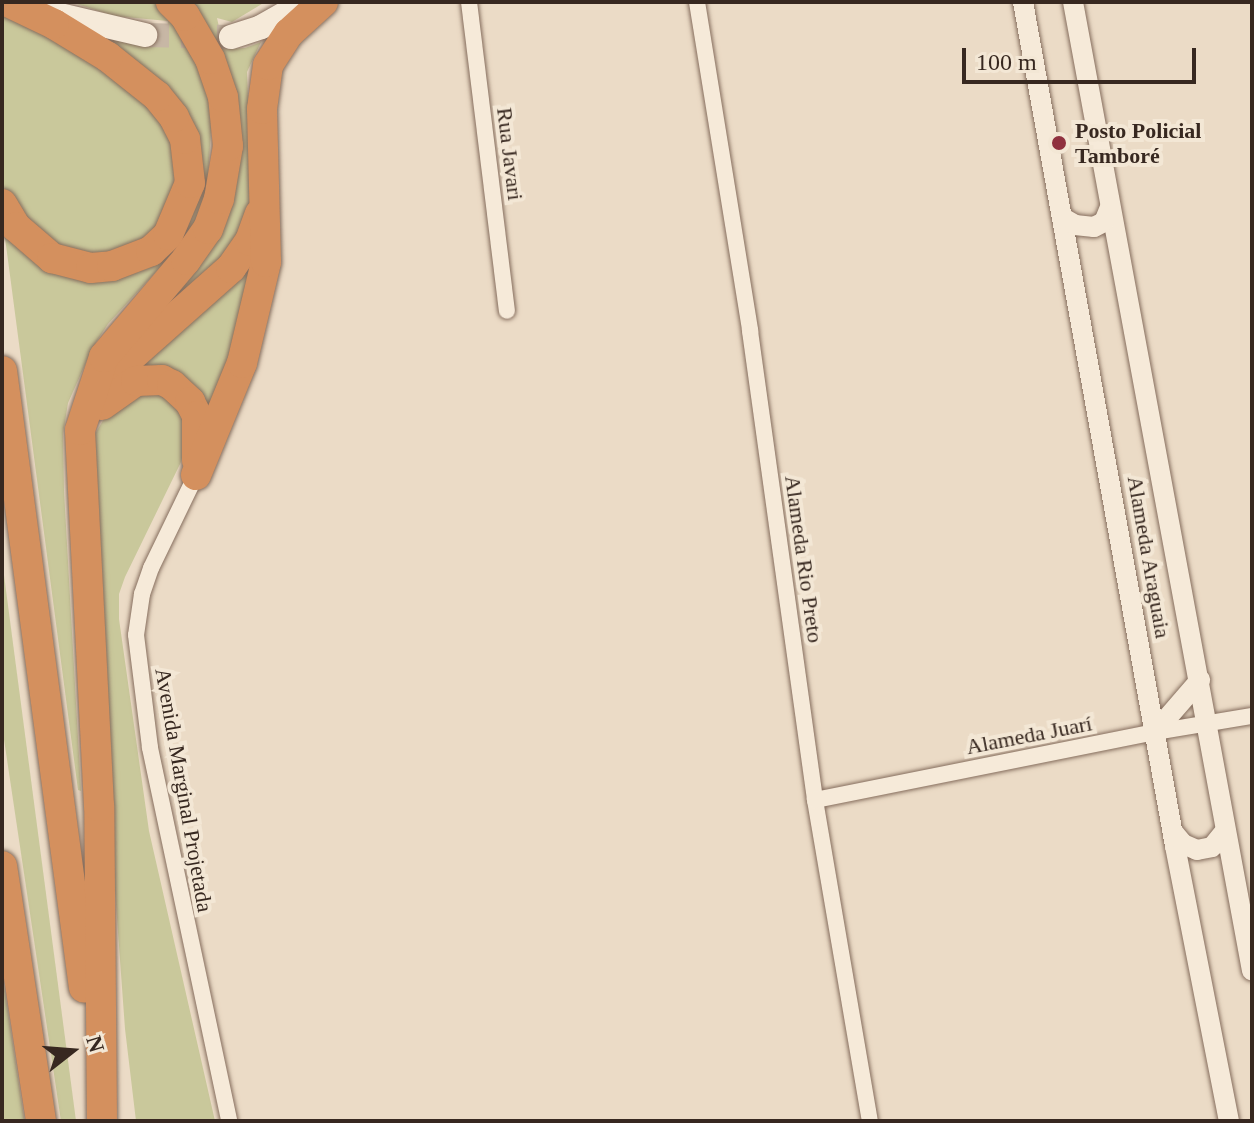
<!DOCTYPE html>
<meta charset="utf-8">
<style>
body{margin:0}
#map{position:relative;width:1254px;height:1123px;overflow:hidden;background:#ebdbc6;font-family:"Times New Roman",serif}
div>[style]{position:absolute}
.green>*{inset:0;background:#c9c89b}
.secondary-tunnel>*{height:24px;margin-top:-12px;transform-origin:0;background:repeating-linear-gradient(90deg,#c7b7a5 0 24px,transparent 0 36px)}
.roads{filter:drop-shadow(0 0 2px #856d5d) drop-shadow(0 0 2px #856d5d)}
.minor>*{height:16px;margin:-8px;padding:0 8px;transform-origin:8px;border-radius:8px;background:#f6ead9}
.tertiary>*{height:20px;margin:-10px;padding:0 10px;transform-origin:10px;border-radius:10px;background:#f6ead9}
.secondary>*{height:24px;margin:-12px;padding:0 12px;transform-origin:12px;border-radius:12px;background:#f6ead9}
.motorway>*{height:30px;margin:-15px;padding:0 15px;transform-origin:15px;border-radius:15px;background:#d4905e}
.dots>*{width:22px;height:22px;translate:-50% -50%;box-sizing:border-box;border:4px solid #f3e7d5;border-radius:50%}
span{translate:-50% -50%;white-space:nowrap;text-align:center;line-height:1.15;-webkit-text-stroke:8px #f3e7d5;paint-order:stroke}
.poi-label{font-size:22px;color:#372820;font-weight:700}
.left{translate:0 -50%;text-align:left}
.street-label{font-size:22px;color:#372820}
.frame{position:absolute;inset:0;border:4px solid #372820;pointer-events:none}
.north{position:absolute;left:32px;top:1011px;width:80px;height:80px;-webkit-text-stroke:6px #f3e7d5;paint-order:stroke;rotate:73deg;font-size:22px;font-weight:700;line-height:32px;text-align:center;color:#372820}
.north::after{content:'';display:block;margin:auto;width:28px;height:36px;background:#372820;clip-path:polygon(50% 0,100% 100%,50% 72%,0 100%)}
.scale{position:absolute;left:962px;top:48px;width:234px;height:36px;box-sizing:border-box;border:4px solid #372820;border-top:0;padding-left:10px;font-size:24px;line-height:28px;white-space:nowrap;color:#372820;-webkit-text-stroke:6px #f3e7d5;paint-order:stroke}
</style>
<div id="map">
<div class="green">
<div style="clip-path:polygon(71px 2px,157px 2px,169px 14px,205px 80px,212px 115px,207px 192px,198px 217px,186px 239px,108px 324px,93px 347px,68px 403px,63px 434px,64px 491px,81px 791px,78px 790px,4px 230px,28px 252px,145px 260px,199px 162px,97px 36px,166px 46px,168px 21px,114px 16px)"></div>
<div style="clip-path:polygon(186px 2px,265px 2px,232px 22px,217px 18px,224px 49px,245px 48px,261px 42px,247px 72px,252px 196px,248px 222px,220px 272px,127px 334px,230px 177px)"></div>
<div style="clip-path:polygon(2px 8px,75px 45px,165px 116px,183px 179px,159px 230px,109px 256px,54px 250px,7px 196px,2px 181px)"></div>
<div style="clip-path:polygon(258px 249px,214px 413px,139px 371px,144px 350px)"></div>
<div style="clip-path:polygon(135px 389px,176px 394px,188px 434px,181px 462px,125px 577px,119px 594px,119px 619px,149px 831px,215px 1121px,136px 1121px,125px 1029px,85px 473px,95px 434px,108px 412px)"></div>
<div style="clip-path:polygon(2px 560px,76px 1121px,61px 1121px,2px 726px)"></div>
<div style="clip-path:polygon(2px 972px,24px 1117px,25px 1121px,2px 1121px)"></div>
</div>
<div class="secondary-tunnel">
<div style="left:145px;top:35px;width:86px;rotate:1.3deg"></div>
</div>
<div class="roads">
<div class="minor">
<div style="left:469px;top:2px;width:311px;rotate:83deg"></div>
<div style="left:697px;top:2px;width:333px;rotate:80.8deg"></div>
<div style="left:750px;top:331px;width:473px;rotate:82.1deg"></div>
<div style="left:815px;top:800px;width:326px;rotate:80.3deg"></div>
<div style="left:196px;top:475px;width:103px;rotate:115.8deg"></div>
<div style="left:151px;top:568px;width:28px;rotate:109deg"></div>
<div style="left:142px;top:594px;width:41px;rotate:98.3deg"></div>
<div style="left:136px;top:635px;width:114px;rotate:82.9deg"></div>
<div style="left:150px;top:748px;width:381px;rotate:78deg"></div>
<div style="left:815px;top:800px;width:347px;rotate:-11.3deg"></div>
<div style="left:1155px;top:732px;width:98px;rotate:-9.4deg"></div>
</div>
<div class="tertiary">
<div style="left:1023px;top:2px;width:858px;rotate:79.79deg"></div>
<div style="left:1175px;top:846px;width:280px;rotate:78.9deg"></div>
<div style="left:1073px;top:2px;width:985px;rotate:79.53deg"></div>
<div style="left:1063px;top:218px;width:14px;rotate:30deg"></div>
<div style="left:1075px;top:225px;width:19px;rotate:6deg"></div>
<div style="left:1094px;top:227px;width:11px;rotate:-27deg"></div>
<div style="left:1104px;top:222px;width:16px;rotate:-68deg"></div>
<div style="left:1155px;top:732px;width:69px;rotate:-49.1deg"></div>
<div style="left:1173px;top:832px;width:16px;rotate:50deg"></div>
<div style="left:1183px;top:844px;width:15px;rotate:23deg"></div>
<div style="left:1197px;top:850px;width:15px;rotate:-11deg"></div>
<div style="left:1212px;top:847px;width:21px;rotate:-51deg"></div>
</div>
<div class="secondary">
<div style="left:47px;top:12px;width:101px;rotate:13.2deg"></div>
<div style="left:231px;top:37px;width:32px;rotate:-18deg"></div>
<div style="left:261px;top:27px;width:51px;rotate:-29.6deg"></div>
</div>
<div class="motorway">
<div style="left:2px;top:204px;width:27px;rotate:59deg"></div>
<div style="left:16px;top:227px;width:48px;rotate:40.7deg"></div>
<div style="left:52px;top:258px;width:40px;rotate:14.4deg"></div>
<div style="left:91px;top:268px;width:21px;rotate:-5deg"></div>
<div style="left:112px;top:266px;width:42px;rotate:-21deg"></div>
<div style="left:151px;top:251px;width:23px;rotate:-43deg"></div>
<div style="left:168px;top:235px;width:56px;rotate:-67.1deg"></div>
<div style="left:190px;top:183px;width:44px;rotate:-96.5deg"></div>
<div style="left:185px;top:139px;width:25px;rotate:-117deg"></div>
<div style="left:174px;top:117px;width:27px;rotate:-129deg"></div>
<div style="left:157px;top:96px;width:63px;rotate:-141.5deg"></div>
<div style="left:108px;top:57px;width:63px;rotate:-148.6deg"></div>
<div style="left:54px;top:24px;width:51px;rotate:-154.4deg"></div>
<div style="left:2px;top:371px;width:622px;rotate:82.43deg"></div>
<div style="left:101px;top:389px;width:36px;rotate:-48deg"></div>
<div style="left:125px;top:362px;width:142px;rotate:-41.6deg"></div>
<div style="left:231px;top:268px;width:33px;rotate:-55deg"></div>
<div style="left:250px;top:241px;width:29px;rotate:-70deg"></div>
<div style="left:102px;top:405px;width:42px;rotate:-35.2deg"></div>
<div style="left:136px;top:381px;width:26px;rotate:-2deg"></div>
<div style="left:162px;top:380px;width:11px;rotate:27deg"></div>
<div style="left:172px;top:385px;width:25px;rotate:43deg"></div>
<div style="left:190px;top:402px;width:16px;rotate:63deg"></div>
<div style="left:197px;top:416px;width:44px;rotate:90deg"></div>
<div style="left:196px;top:475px;width:121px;rotate:-67.7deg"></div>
<div style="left:242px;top:363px;width:104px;rotate:-76.6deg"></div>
<div style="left:266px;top:262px;width:153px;rotate:-91.5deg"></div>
<div style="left:262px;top:109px;width:44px;rotate:-82.2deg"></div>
<div style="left:268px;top:65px;width:38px;rotate:-57deg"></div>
<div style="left:289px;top:33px;width:46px;rotate:-42.4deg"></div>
<div style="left:2px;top:866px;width:258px;rotate:81.3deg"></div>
<div style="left:102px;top:1121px;width:315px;rotate:-90.5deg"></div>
<div style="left:99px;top:806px;width:376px;rotate:-92.9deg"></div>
<div style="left:80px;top:430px;width:77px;rotate:-71.8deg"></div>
<div style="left:104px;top:357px;width:127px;rotate:-49.8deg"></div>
<div style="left:186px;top:260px;width:38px;rotate:-55deg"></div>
<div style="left:208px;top:229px;width:32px;rotate:-70deg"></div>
<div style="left:219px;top:199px;width:54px;rotate:-80.4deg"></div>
<div style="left:228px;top:146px;width:49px;rotate:-95.8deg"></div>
<div style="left:223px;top:97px;width:40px;rotate:-108.9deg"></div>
<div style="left:210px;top:59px;width:50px;rotate:-120.2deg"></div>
<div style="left:185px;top:16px;width:20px;rotate:-135deg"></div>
</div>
</div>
<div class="dots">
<div style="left:1059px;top:143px;background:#90313f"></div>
</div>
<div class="poi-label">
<span class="left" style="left:1075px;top:143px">Posto Policial<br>Tamboré</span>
</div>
<div class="street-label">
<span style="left:510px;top:154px;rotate:83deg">Rua Javari</span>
<span style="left:1149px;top:557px;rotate:80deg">Alameda Araguaia</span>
<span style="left:804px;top:559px;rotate:82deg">Alameda Rio Preto</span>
<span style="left:1029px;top:735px;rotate:-11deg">Alameda Juarí</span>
<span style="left:184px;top:790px;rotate:80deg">Avenida Marginal Projetada</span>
</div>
<div class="frame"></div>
<div class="north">N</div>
<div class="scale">100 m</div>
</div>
